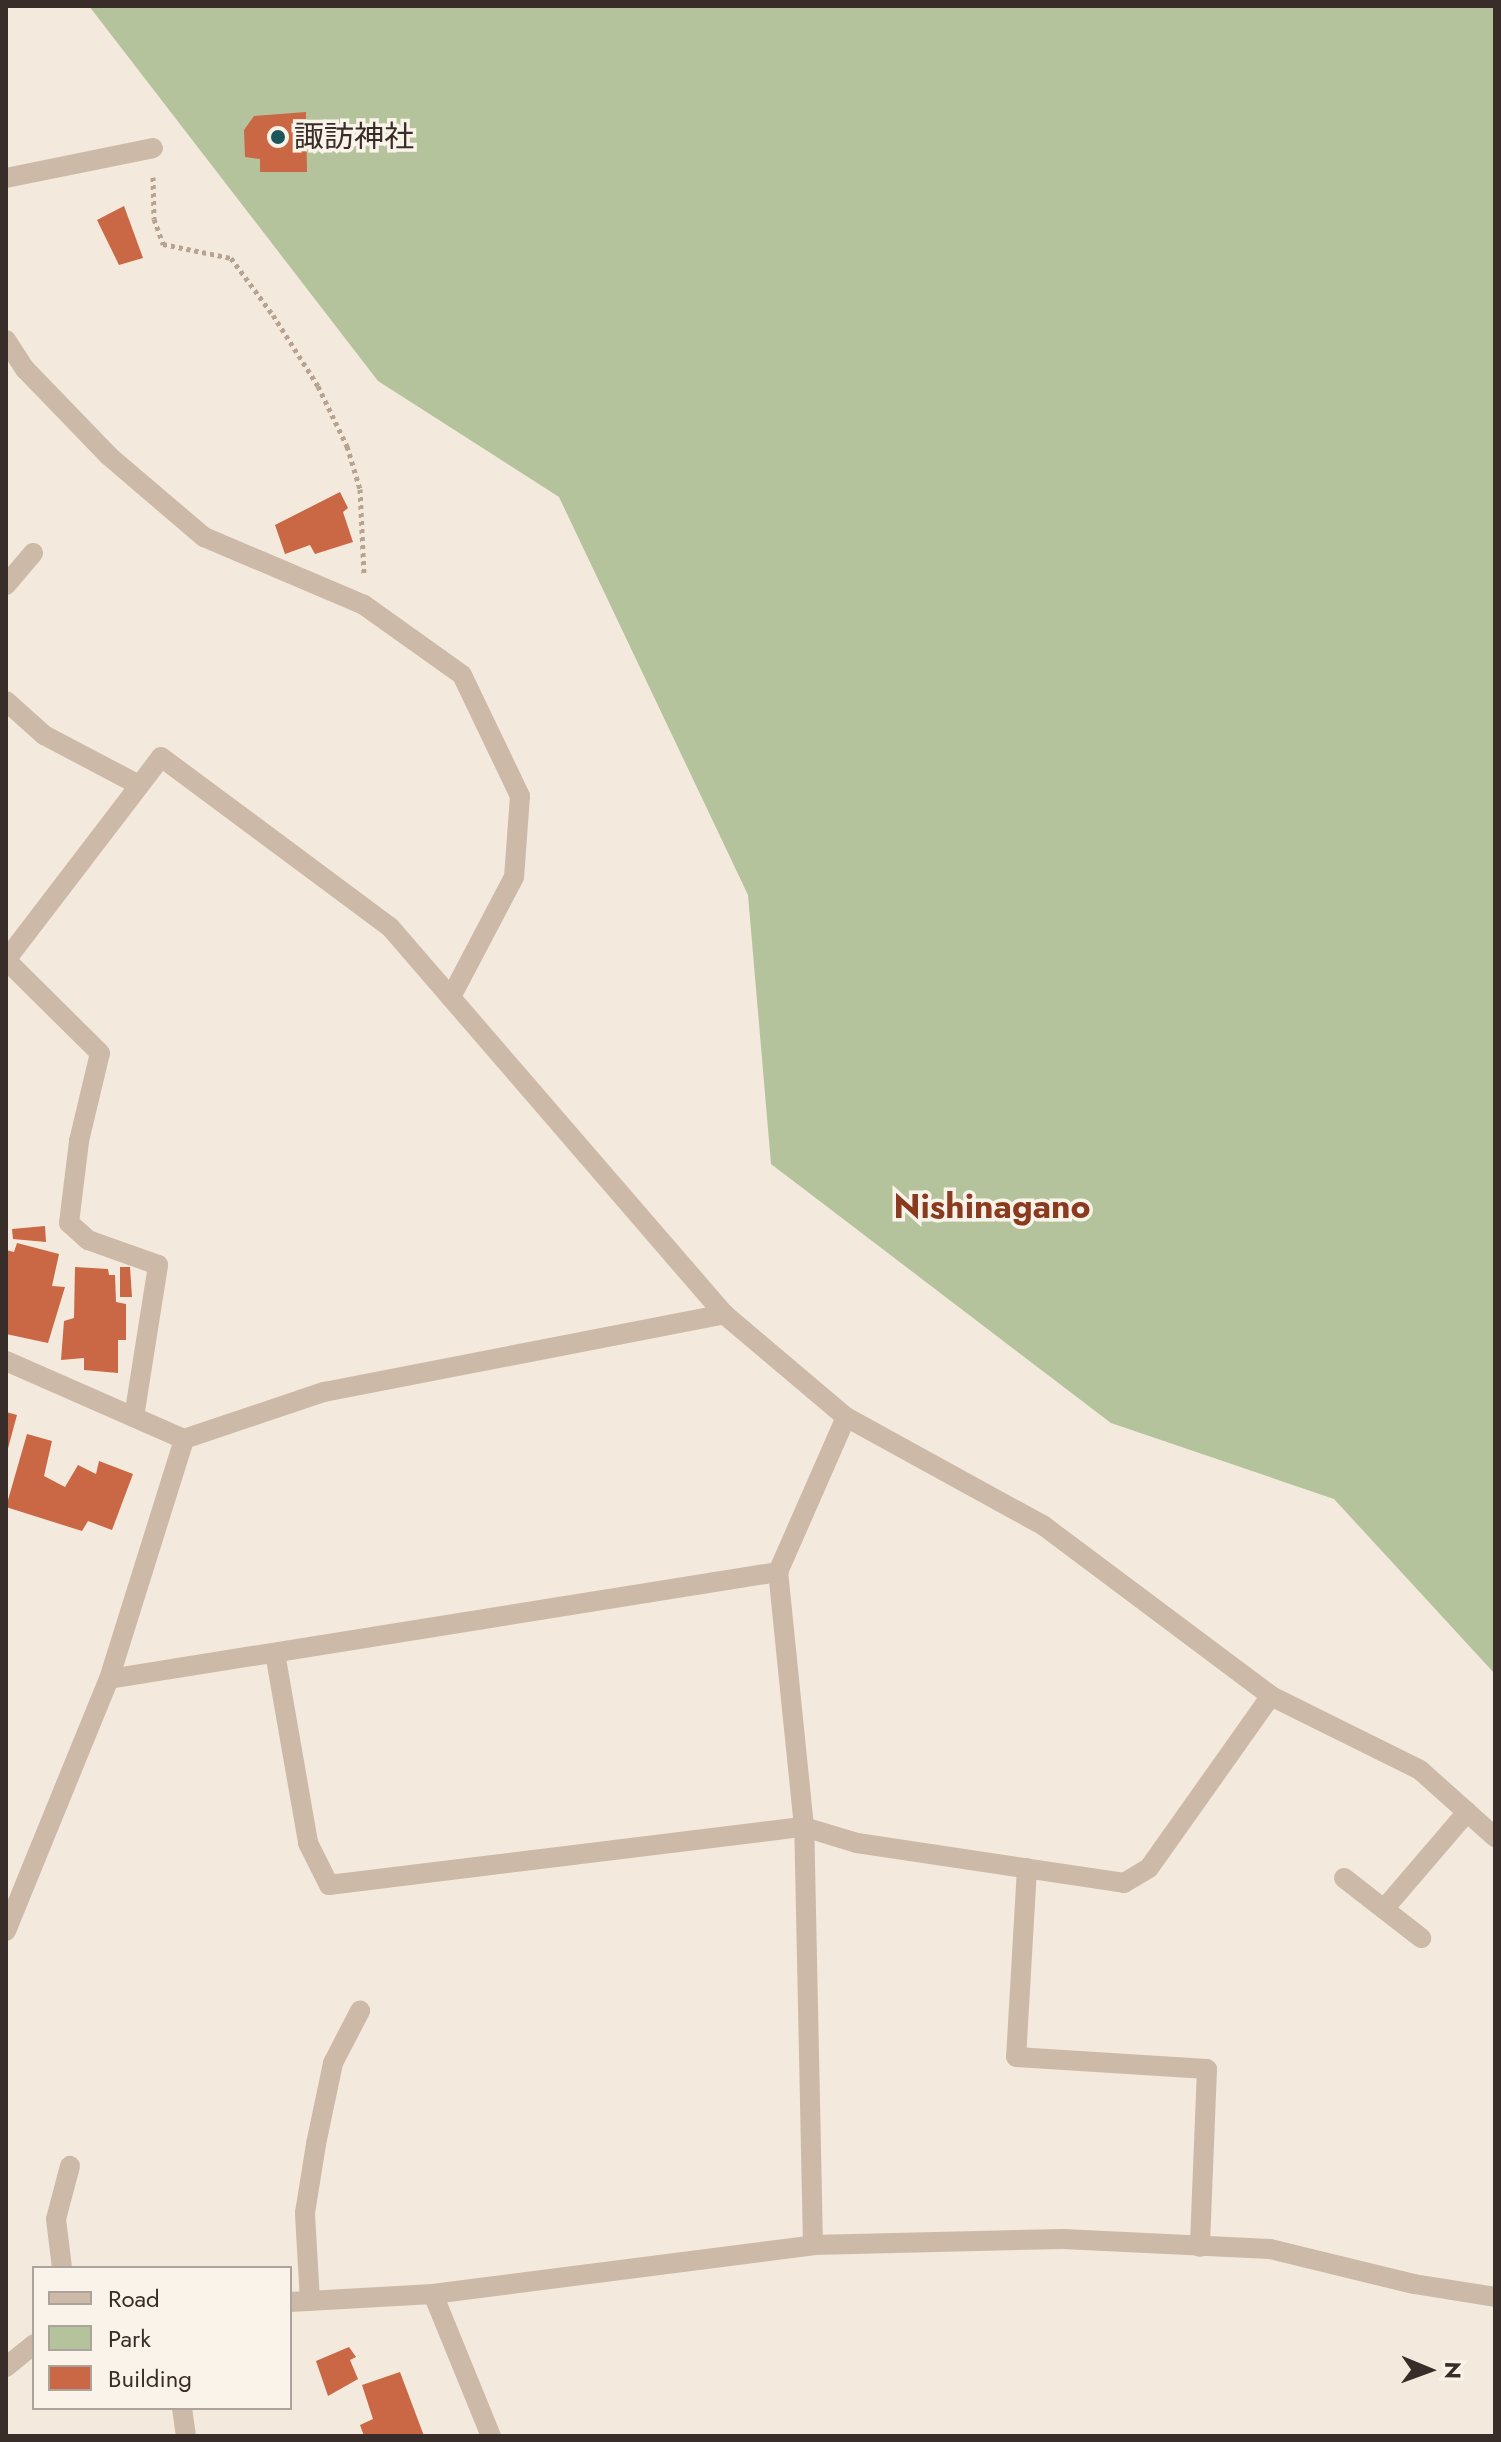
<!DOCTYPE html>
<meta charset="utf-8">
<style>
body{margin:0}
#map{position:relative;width:1501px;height:2442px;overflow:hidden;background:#f3e9dc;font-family:Jost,"Noto Sans JP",sans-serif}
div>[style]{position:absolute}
.green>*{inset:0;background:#b5c39c}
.building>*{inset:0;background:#ca6744}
.path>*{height:5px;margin-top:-2.5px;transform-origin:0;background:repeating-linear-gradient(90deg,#b7a392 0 4px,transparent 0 8px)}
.minor>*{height:20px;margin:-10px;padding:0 10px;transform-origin:10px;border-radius:10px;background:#ccb9a8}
.tertiary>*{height:20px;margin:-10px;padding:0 10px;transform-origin:10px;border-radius:10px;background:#ccb9a8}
.dots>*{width:22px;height:22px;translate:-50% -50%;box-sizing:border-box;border:4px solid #faf3e9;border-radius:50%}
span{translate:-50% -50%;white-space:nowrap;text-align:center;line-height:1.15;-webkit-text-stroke:7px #faf3e9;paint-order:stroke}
.poi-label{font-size:30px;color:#382d28}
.left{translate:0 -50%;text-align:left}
.quarter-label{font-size:34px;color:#8a3a1f;font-weight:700}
.frame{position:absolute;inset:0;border:8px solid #382d28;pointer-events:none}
.legend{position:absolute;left:32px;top:2266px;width:260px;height:144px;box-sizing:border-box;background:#faf3e9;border:2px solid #aca49c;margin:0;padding:10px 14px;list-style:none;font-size:24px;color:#382d28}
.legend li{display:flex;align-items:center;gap:16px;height:40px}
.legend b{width:40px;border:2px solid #aca49c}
.north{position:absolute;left:1389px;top:2330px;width:80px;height:80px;-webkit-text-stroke:6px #faf3e9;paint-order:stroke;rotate:91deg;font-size:22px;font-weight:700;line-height:32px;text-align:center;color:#382d28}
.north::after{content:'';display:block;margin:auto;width:28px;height:36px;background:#382d28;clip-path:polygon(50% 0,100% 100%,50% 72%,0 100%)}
</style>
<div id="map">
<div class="green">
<div style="clip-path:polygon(89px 6px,1495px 6px,1495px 1674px,1334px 1499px,1111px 1423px,771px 1164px,748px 895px,559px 497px,378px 381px)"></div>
</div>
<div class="building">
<div style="clip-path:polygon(306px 112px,307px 172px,260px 172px,260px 159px,245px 157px,244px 130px,254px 116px)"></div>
<div style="clip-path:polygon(124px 206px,143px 258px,119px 265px,97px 220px)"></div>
<div style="clip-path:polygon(340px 492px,348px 508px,343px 512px,353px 542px,315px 554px,310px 545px,285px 554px,275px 525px)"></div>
<div style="clip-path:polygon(45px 1226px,46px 1242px,13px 1239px,12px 1229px)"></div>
<div style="clip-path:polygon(17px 1243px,59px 1254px,52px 1286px,65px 1287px,48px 1343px,6px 1334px,6px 1250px,14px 1252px)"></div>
<div style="clip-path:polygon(75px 1267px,108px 1269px,109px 1275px,115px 1275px,116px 1302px,126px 1304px,126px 1340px,118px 1340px,118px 1373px,84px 1370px,84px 1358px,61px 1360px,64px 1321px,74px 1318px)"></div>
<div style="clip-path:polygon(120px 1267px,130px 1267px,132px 1297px,120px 1297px)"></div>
<div style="clip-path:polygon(6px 1412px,17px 1415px,7px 1452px,6px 1452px)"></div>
<div style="clip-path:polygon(27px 1434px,52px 1441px,44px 1476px,65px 1487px,78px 1465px,96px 1474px,99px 1461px,133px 1474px,112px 1530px,88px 1521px,82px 1531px,6px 1507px)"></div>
<div style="clip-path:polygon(349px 2347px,356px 2357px,350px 2360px,358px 2379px,328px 2396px,316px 2361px)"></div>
<div style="clip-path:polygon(400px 2372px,424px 2436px,364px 2436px,360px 2425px,373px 2419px,362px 2385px)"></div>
</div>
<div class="path">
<div style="left:153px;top:177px;width:42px;rotate:88.6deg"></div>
<div style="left:154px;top:219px;width:27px;rotate:70deg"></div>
<div style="left:163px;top:244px;width:69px;rotate:11.6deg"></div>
<div style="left:231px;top:258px;width:71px;rotate:53.6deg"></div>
<div style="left:273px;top:315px;width:84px;rotate:57.6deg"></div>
<div style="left:318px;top:386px;width:67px;rotate:64.2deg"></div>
<div style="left:347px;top:446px;width:45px;rotate:73.2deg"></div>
<div style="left:360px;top:489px;width:85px;rotate:87.3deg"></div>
</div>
<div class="minor">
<div style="left:6px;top:178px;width:150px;rotate:-11.5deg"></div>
<div style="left:6px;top:340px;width:35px;rotate:57deg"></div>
<div style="left:25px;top:369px;width:121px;rotate:46deg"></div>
<div style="left:109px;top:456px;width:125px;rotate:40.5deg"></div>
<div style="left:204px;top:537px;width:174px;rotate:23deg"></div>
<div style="left:364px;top:605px;width:120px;rotate:35.5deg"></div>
<div style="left:462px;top:675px;width:134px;rotate:64.4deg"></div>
<div style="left:520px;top:796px;width:81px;rotate:94.2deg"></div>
<div style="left:514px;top:877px;width:136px;rotate:117.7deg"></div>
<div style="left:6px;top:585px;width:42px;rotate:-49.8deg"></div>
<div style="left:6px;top:701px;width:51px;rotate:41.8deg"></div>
<div style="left:44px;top:735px;width:107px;rotate:27.8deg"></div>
<div style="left:6px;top:1361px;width:194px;rotate:23.7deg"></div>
<div style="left:184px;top:1439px;width:148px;rotate:-18.6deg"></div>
<div style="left:324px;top:1392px;width:408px;rotate:-11deg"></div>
<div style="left:134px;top:1417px;width:154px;rotate:-81deg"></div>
<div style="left:158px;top:1265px;width:74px;rotate:-160.3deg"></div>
<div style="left:88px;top:1240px;width:25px;rotate:-138deg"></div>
<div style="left:69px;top:1223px;width:83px;rotate:-83deg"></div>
<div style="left:79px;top:1141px;width:90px;rotate:-76.6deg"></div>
<div style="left:100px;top:1053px;width:132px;rotate:-135.3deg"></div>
<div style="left:6px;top:960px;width:255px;rotate:-52.6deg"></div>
<div style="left:275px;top:1653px;width:193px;rotate:80.1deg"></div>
<div style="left:308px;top:1843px;width:47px;rotate:63.4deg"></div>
<div style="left:329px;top:1885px;width:479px;rotate:-7deg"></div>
<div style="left:804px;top:1827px;width:55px;rotate:16.8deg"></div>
<div style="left:857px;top:1843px;width:270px;rotate:8.5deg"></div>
<div style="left:1124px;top:1883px;width:29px;rotate:-31deg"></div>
<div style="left:1149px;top:1868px;width:211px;rotate:-54.7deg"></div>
<div style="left:109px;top:1679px;width:678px;rotate:-9.09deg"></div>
<div style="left:1027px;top:1868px;width:189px;rotate:93.3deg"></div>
<div style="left:1016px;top:2057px;width:191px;rotate:3.6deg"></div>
<div style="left:1207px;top:2069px;width:178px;rotate:92.3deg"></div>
<div style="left:1344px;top:1878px;width:98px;rotate:37.9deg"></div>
<div style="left:1384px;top:1909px;width:128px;rotate:-49.4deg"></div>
<div style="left:6px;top:1931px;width:272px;rotate:-67.8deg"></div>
<div style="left:109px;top:1679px;width:251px;rotate:-72.6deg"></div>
<div style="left:62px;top:2268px;width:49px;rotate:-97deg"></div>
<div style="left:56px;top:2219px;width:55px;rotate:-75.2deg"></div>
<div style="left:433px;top:2294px;width:153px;rotate:67.8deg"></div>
<div style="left:310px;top:2301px;width:88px;rotate:-93.3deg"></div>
<div style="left:305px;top:2213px;width:70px;rotate:-80.9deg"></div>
<div style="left:316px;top:2144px;width:83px;rotate:-78.1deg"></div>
<div style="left:333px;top:2063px;width:59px;rotate:-62.6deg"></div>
<div style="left:182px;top:2408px;width:28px;rotate:82deg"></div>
</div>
<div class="tertiary">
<div style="left:161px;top:757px;width:285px;rotate:36.6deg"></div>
<div style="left:390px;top:927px;width:511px;rotate:49.2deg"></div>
<div style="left:724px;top:1314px;width:160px;rotate:40.2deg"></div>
<div style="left:846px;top:1417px;width:226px;rotate:28.8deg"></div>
<div style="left:1044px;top:1526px;width:284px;rotate:36.8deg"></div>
<div style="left:1271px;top:1696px;width:166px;rotate:26.4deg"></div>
<div style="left:1420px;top:1770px;width:101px;rotate:41.8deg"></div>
<div style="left:813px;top:2245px;width:418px;rotate:-91.2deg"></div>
<div style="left:804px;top:1827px;width:256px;rotate:-95.8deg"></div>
<div style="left:778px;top:1572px;width:169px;rotate:-66.3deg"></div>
<div style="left:290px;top:2302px;width:143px;rotate:-3.2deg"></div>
<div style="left:433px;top:2294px;width:383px;rotate:-7.3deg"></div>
<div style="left:813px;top:2245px;width:250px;rotate:-1.4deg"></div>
<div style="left:1063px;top:2239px;width:207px;rotate:2.8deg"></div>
<div style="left:1270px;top:2249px;width:148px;rotate:13.7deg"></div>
<div style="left:1414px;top:2284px;width:82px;rotate:9.1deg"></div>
<div style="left:6px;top:2367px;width:36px;rotate:-39deg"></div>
</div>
<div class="dots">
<div style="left:278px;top:137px;background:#1c565b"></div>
</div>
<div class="poi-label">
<span class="left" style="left:294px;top:137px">諏訪神社</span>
</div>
<div class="quarter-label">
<span style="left:992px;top:1207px">Nishinagano</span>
</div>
<div class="frame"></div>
<ul class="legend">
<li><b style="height:10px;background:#ccb9a8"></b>Road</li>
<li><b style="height:22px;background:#b5c39c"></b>Park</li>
<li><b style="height:22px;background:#ca6744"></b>Building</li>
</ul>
<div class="north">N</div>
</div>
